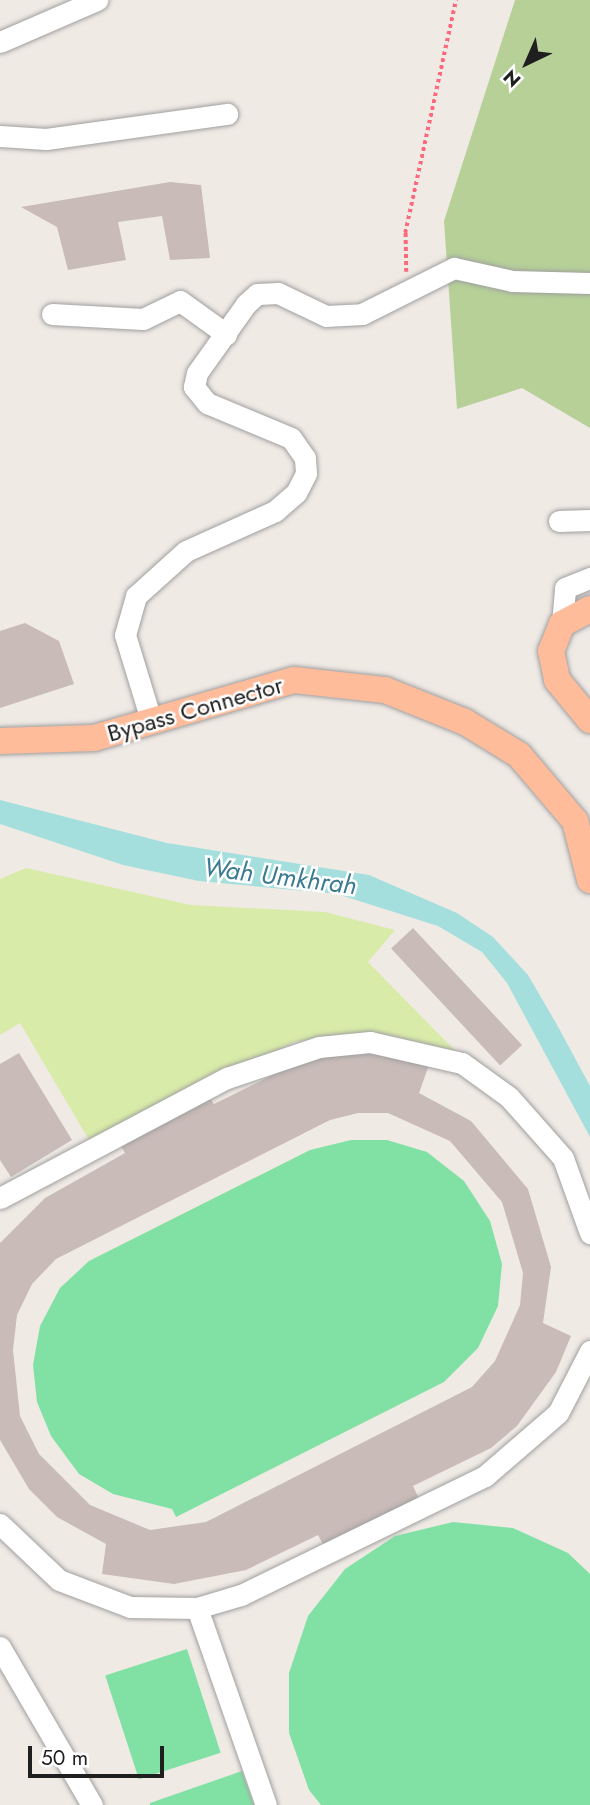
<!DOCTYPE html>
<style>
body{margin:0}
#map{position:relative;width:590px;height:1805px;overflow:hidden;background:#f0eae5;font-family:Jost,sans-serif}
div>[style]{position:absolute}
.grass>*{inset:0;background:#d9eba9}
.forest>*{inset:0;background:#b6d098}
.pitch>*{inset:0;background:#81e1a5;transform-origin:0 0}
.water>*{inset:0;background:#a4dfde}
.building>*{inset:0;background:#c8bbb8;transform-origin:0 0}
.path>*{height:3.5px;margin-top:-1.75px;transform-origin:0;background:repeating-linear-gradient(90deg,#fe687c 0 3.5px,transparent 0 7px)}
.roads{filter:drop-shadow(0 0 2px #a0a0a0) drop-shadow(0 0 2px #a0a0a0)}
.minor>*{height:21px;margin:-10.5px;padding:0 10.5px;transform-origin:10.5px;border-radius:10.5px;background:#fff}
.major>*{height:26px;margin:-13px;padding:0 13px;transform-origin:13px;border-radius:13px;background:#febc9b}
span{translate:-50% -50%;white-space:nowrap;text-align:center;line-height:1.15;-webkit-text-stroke:5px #fff;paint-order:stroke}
.street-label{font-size:24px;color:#1f1f1f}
.water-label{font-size:26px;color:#3d7b92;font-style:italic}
.north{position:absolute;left:492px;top:28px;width:70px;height:70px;-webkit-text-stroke:5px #fff;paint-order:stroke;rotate:224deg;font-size:19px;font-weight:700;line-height:28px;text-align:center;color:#1f1f1f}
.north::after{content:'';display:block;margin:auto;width:24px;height:32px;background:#1f1f1f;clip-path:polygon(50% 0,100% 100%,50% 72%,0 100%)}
.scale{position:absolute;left:28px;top:1746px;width:136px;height:32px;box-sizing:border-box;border:4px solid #1f1f1f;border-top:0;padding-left:9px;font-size:21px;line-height:24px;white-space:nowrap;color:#1f1f1f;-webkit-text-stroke:5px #fff;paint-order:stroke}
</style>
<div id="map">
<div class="grass">
<div style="clip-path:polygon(26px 868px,191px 905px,325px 912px,395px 930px,368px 962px,476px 1072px,436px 1048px,394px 1036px,345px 1034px,294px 1042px,92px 1145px,20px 1023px,0 1035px,0 879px)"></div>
</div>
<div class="forest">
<div style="clip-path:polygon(515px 0,590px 0,590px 428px,522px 388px,457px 409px,444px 221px)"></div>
</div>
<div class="pitch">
<div style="clip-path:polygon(351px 1140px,387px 1140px,427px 1152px,464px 1181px,490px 1221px,502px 1264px,498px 1306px,478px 1348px,444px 1382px,176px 1517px,172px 1509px,113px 1494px,79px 1474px,51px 1436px,37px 1402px,33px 1365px,40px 1326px,60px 1288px,89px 1261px,310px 1150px)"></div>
<div style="clip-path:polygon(453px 1522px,513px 1528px,568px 1553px,590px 1574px,590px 1805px,321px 1805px,309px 1790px,289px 1733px,289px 1673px,308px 1616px,345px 1569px,395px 1536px)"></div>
<div style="left:187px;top:1649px;width:109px;height:86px;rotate:72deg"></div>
<div style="clip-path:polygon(242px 1771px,254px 1805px,150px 1805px,150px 1803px)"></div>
</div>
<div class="water">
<div style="clip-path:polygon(0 800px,167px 843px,369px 875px,457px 913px,493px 937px,528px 975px,556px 1023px,590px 1086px,590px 1137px,507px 983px,482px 952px,438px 926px,337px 894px,199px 881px,123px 865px,0 824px)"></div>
</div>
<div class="building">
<div style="clip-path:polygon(170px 182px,201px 185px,210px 258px,170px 260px,162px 216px,118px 222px,126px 260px,68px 270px,57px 227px,21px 207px)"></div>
<div style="clip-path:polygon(25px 623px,59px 641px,74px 684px,0 708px,0 631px)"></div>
<div style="left:413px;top:928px;width:160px;height:30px;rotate:47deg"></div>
<div style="clip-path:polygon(evenodd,365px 1050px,430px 1062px,419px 1093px,471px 1121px,528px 1189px,551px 1267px,543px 1323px,571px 1336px,556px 1372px,517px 1426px,491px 1448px,413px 1486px,419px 1499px,324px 1546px,318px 1535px,246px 1570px,174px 1584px,102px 1574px,106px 1544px,57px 1517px,29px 1489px,0 1440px,0 1243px,45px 1198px,125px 1153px,118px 1141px,207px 1094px,214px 1104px,287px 1068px,329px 1054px,365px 1050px,358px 1113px,388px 1113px,450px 1141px,502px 1202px,523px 1273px,520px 1305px,495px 1361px,472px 1387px,206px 1522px,150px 1530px,90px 1505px,39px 1454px,20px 1416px,13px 1350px,17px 1315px,32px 1284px,56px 1259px,330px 1120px,358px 1113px)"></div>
<div style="clip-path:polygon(19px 1053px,72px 1140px,11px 1177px,0 1160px,0 1064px)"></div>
</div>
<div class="path">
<div style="left:406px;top:272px;width:39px;rotate:-91deg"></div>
<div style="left:405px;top:233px;width:239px;rotate:-77.7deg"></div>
</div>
<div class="roads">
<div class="minor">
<div style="left:0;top:42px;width:106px;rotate:-23.4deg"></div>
<div style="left:0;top:136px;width:46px;rotate:3.7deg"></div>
<div style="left:46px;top:139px;width:183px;rotate:-7.9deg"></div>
<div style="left:52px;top:314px;width:91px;rotate:3.1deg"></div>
<div style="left:143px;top:319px;width:41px;rotate:-25.9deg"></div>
<div style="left:180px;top:301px;width:57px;rotate:35.7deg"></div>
<div style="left:559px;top:521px;width:31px;rotate:-2deg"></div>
<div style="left:562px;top:624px;width:36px;rotate:-85deg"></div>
<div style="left:565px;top:588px;width:27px;rotate:-22deg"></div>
<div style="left:151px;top:720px;width:89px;rotate:-107deg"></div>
<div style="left:125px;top:635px;width:41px;rotate:-74.2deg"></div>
<div style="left:136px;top:596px;width:67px;rotate:-42deg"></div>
<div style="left:186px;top:551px;width:98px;rotate:-24.2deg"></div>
<div style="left:275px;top:511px;width:28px;rotate:-41deg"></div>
<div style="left:296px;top:493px;width:22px;rotate:-63deg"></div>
<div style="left:306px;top:473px;width:15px;rotate:-94deg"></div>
<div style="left:305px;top:458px;width:24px;rotate:-125deg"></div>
<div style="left:291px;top:438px;width:91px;rotate:-157.4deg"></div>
<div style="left:207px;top:403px;width:21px;rotate:-129deg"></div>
<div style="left:194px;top:387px;width:14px;rotate:-78deg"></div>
<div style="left:197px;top:373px;width:85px;rotate:-54.6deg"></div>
<div style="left:246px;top:304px;width:15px;rotate:-42deg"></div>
<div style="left:257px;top:294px;width:21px;rotate:-3deg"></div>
<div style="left:278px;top:293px;width:53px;rotate:25.6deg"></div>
<div style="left:326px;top:316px;width:36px;rotate:-3deg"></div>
<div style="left:362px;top:314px;width:103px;rotate:-26.6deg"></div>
<div style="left:454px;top:268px;width:59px;rotate:12.6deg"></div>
<div style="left:512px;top:281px;width:78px;rotate:1.5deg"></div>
<div style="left:0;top:1198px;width:257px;rotate:-27.9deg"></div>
<div style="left:227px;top:1078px;width:97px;rotate:-18.6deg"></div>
<div style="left:319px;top:1047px;width:51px;rotate:-5.6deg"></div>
<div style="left:370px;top:1042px;width:94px;rotate:12.9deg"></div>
<div style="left:462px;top:1063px;width:58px;rotate:35.9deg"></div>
<div style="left:509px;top:1097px;width:81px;rotate:48.5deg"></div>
<div style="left:563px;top:1158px;width:80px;rotate:70.2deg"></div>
<div style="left:0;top:1524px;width:81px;rotate:43.5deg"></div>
<div style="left:59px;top:1580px;width:76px;rotate:20.8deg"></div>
<div style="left:130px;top:1607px;width:67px;rotate:0.9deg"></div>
<div style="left:197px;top:1608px;width:46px;rotate:-16.5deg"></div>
<div style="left:241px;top:1595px;width:271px;rotate:-26deg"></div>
<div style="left:485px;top:1476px;width:96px;rotate:-40.8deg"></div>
<div style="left:558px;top:1413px;width:70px;rotate:-62.7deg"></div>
<div style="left:197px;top:1608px;width:209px;rotate:70.7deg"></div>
<div style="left:0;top:1647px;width:183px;rotate:59.8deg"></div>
</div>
<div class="major">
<div style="left:590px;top:609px;width:32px;rotate:152deg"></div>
<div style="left:562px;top:624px;width:29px;rotate:112deg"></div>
<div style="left:551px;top:651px;width:30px;rotate:78deg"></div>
<div style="left:557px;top:680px;width:52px;rotate:50.5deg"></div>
<div style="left:0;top:741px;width:94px;rotate:-1.8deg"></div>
<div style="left:94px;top:738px;width:208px;rotate:-16.2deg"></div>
<div style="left:294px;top:680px;width:92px;rotate:6.3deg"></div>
<div style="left:385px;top:690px;width:86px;rotate:21.8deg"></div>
<div style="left:465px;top:722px;width:63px;rotate:31.4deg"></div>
<div style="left:519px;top:755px;width:87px;rotate:49.7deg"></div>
<div style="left:575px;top:821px;width:61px;rotate:75.7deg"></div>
</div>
</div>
<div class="street-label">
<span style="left:195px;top:709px;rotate:-16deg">Bypass Connector</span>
</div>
<div class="water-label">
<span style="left:280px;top:877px;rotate:7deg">Wah Umkhrah</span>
</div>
<div class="north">N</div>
<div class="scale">50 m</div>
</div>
